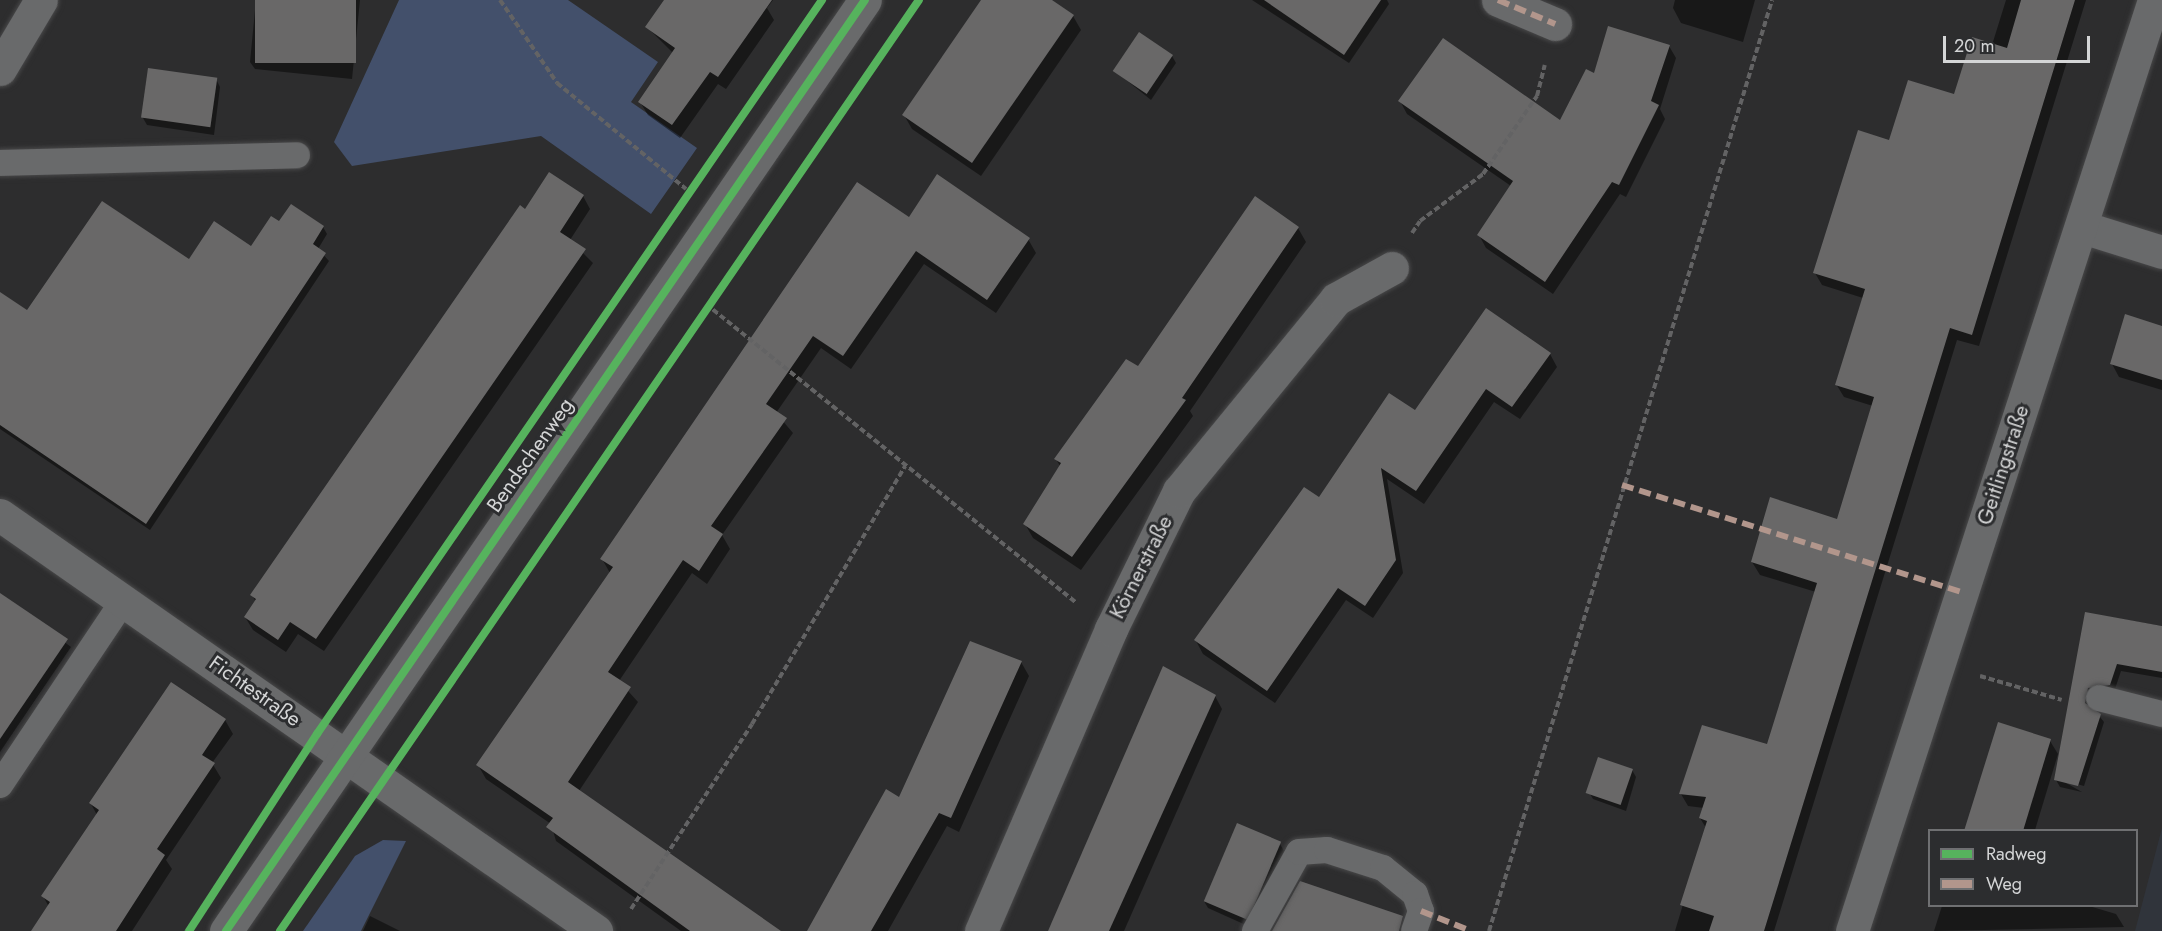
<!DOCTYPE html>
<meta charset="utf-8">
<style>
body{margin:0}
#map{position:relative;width:2162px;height:931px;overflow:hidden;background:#2d2d2e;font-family:Jost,sans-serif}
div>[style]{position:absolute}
.built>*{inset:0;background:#30343b}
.green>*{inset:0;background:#43506b}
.shadow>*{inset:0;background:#0007}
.building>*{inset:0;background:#696868;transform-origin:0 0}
.path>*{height:4px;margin-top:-2px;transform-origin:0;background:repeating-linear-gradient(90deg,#636364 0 6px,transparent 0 9px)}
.roads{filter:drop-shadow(0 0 2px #484849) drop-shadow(0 0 2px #484849)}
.service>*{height:26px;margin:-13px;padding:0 13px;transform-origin:13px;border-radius:13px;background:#696a6b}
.minor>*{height:33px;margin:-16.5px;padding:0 16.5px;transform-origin:16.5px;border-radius:16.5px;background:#696a6b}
.tertiary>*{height:33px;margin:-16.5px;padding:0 16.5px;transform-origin:16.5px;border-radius:16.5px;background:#696a6b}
.quiet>*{height:6px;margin-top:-3px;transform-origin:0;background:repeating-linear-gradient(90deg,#b2968c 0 12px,transparent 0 18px)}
.cycleway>*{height:8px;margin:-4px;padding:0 4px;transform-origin:4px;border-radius:4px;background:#56b35d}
span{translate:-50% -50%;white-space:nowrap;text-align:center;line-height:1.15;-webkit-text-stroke:6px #2c2d2f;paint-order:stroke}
.street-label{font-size:21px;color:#d4d5d6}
.legend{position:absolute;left:1928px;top:829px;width:210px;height:78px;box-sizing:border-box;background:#2c2d2f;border:2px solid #6f7072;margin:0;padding:8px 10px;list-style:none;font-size:18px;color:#d4d5d6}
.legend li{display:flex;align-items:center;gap:12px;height:30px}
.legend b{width:30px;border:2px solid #6f7072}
.scale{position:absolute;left:1943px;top:36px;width:147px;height:27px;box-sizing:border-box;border:3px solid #d4d5d6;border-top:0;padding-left:8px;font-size:18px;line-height:21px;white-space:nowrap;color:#d4d5d6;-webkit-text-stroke:4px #2c2d2f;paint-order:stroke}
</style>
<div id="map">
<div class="built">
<div style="clip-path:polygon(2162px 828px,2162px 931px,2135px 931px)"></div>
</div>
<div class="green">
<div style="clip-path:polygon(399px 0,568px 0,658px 62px,631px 102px,697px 148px,651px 214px,541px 136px,352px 166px,334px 142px)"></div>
<div style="clip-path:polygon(383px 840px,406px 841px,361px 931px,303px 931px,355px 856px)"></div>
</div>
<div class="shadow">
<div style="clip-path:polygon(256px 0,360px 0,352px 79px,255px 69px,250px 62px)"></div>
<div style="clip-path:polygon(665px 0,773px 0,767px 8px,774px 20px,726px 89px,718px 84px,680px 138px,648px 115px,640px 102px,673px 53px,647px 27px)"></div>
<div style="clip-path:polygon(983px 0,1049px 0,1073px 16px,1081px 30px,981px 176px,912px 129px,904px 115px)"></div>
<div style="clip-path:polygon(1252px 0,1387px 0,1389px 4px,1349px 63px)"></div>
<div style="clip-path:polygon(1675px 0,1755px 0,1743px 42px,1681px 23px,1673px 8px)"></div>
<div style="clip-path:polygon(2006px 0,2086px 0,1979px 346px,1957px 340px,1774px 931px,1675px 931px,1706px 828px,1700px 818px,1704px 808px,1688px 806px,1681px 794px,1768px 746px,1816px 592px,1760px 575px,1752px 562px,1838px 520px,1873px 406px,1844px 397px,1836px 384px,1863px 298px,1822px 285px,1815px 273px,1890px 142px,1955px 96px,1992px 45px)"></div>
<div style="clip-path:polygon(1669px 46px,1676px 58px,1660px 109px,1665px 119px,1626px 197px,1620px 194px,1553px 294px,1486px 248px,1479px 235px,1511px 186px,1407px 114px,1400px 101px,1561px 122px)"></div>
<div style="clip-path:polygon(1172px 56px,1176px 63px,1151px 100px,1115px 71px)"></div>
<div style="clip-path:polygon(216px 79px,220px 87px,214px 135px,147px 125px,143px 118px)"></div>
<div style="clip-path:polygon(583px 196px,590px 209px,570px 240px,593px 263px,324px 651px,298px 634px,286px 652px,253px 630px,245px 617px,256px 602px,252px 595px,526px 211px)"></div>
<div style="clip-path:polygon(909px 220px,1028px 239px,1036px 253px,996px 313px,924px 264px,851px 369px,821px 348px,776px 413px,793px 433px,722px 535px,730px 549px,707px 584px,692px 573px,619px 681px,638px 702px,579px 791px,772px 931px,681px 931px,556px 841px,551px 824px,486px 779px,478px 765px,610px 573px,602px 559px)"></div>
<div style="clip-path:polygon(279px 223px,323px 227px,327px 234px,318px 249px,329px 261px,150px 530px,0 429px,0 294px,28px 312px,190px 261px,251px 248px)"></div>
<div style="clip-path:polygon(1298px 228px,1306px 242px,1190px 411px,1193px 416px,1081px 570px,1033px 538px,1025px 524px,1060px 466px,1056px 459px,1138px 369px)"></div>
<div style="clip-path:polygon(2162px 327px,2162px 390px,2119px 377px,2112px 364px)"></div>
<div style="clip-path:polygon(1550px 354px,1557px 367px,1520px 419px,1494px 402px,1424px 504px,1387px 479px,1403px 573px,1373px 618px,1346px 600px,1275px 703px,1203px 654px,1196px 641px,1320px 499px,1415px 412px)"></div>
<div style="clip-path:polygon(0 594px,71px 647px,0 752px)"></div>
<div style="clip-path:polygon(2086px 613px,2162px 626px,2162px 678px,2121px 671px,2114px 692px,2088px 702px,2104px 722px,2084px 786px,2059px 779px,2082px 792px,2060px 787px,2056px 780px)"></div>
<div style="clip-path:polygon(1021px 662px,1029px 676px,959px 832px,947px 826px,888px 931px,808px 931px,900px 799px)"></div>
<div style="clip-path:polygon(1215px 696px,1222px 709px,1124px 931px,1048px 931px)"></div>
<div style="clip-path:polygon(225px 720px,233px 734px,212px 763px,221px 778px,166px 860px,172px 869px,132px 931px,33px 931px,49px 907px,43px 896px,97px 815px,91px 804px)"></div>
<div style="clip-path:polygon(2050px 741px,2058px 754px,2035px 830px,1966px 830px)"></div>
<div style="clip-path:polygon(1632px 770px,1636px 777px,1626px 811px,1593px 799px,1589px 792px)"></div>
<div style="clip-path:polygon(1280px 844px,1284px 851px,1248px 926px,1208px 908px,1204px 901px)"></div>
<div style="clip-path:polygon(1942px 906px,2089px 906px,2116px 914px,2124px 927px,1934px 931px)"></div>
<div style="clip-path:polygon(370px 916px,400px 931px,363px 931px)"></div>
</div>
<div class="building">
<div style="left:255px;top:0;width:101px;height:63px"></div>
<div style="clip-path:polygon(664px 0,772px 0,718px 77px,710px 72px,672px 125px,638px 102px,675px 48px,645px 27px)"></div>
<div style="clip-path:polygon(981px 0,1052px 0,1074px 15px,972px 163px,902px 115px)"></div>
<div style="clip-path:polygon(1264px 0,1381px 0,1344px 55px)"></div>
<div style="clip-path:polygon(2021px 0,2075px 0,1972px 335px,1950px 328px,1764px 931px,1709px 931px,1714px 916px,1680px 905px,1707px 821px,1699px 818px,1706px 797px,1679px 794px,1702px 725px,1767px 744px,1817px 583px,1751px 562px,1770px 497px,1837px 519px,1874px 397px,1835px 385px,1865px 289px,1813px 273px,1858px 130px,1889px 140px,1908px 80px,1954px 94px,1972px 37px,2007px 48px)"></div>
<div style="clip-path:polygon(1608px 26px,1670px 45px,1651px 101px,1659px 105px,1619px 185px,1612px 182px,1545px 282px,1477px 235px,1513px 181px,1398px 101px,1443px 38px,1560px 120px,1586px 69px,1594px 73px)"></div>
<div style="left:1139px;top:32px;width:41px;height:47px;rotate:34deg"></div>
<div style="left:148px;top:68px;width:70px;height:50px;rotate:8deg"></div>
<div style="clip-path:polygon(549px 172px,584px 195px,560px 232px,586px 249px,316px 639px,290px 622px,278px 640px,244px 617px,256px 599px,250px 595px,520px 205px,525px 209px)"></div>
<div style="clip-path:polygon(937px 174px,1030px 238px,987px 300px,916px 251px,843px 356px,813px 336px,766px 404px,787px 418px,711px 526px,723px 534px,699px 571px,683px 560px,608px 672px,631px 687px,568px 782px,781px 931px,690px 931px,546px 827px,553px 818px,476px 765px,613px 567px,600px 559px,857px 182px,909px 217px)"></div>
<div style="clip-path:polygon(1255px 196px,1299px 227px,1182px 398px,1186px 400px,1072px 557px,1023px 524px,1061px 463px,1054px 459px,1126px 359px,1138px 366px)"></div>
<div style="clip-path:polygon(102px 201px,189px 259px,214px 221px,251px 246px,271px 216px,279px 221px,291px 204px,324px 226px,313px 244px,326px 253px,146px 524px,0 425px,0 292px,27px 310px)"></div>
<div style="clip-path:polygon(1486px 308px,1551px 353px,1512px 407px,1486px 389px,1416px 491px,1381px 468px,1396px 560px,1365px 606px,1338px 588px,1267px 691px,1194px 640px,1304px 487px,1319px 497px,1389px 393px,1415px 410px)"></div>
<div style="clip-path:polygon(2125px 314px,2162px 326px,2162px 380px,2110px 364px)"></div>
<div style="clip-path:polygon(0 593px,68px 639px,0 739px)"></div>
<div style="clip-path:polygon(2085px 612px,2162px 626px,2162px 672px,2117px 664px,2110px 685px,2088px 688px,2085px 703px,2101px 714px,2078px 786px,2054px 780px)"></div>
<div style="clip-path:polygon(970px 641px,1022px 661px,951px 818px,939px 813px,871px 931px,807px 931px,886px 789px,899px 797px)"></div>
<div style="clip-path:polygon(1163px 666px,1216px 695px,1109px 931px,1048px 931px)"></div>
<div style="clip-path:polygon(171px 682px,226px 719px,202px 755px,215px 763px,157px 849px,165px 855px,116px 931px,31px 931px,50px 902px,41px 896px,99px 810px,89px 803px)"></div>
<div style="clip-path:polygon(1998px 722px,2051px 739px,2023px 831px,1964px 831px)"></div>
<div style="left:1598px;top:757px;width:37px;height:38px;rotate:19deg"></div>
<div style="left:1237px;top:823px;width:48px;height:85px;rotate:23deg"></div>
<div style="clip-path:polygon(1300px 881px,1403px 916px,1399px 931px,1272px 931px)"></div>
</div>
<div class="path">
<div style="left:500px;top:0;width:101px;rotate:55.5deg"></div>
<div style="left:557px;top:83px;width:167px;rotate:39.4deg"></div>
<div style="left:1412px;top:233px;width:14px;rotate:-56deg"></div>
<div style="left:1420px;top:221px;width:79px;rotate:-36.7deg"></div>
<div style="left:1483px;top:174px;width:95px;rotate:-55.3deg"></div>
<div style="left:1537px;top:96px;width:32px;rotate:-76deg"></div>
<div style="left:706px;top:304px;width:476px;rotate:38.9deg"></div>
<div style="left:1980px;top:676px;width:85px;rotate:16.3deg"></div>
<div style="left:631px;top:909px;width:221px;rotate:-56.8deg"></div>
<div style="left:752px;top:724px;width:300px;rotate:-59.3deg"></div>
<div style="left:1489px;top:931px;width:973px;rotate:-73.09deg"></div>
</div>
<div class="roads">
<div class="service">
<div style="left:0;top:163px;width:297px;rotate:-1.5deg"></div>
<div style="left:2099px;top:698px;width:65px;rotate:14.3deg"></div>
<div style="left:0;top:785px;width:223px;rotate:-56.2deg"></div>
<div style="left:1255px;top:931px;width:90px;rotate:-60.9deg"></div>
<div style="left:1299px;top:852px;width:28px;rotate:-4deg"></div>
<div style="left:1327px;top:850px;width:59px;rotate:17.8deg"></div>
<div style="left:1383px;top:868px;width:41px;rotate:39.1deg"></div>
<div style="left:1415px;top:894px;width:18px;rotate:71deg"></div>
<div style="left:1421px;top:911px;width:21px;rotate:109deg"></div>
</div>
<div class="minor">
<div style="left:1498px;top:0;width:62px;rotate:22.8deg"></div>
<div style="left:0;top:69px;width:80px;rotate:-59.3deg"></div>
<div style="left:2082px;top:227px;width:84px;rotate:17.4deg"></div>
<div style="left:0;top:515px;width:727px;rotate:34.91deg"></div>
<div style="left:981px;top:931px;width:329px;rotate:-66.7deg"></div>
<div style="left:1111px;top:629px;width:154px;rotate:-63.8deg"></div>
<div style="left:1179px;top:491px;width:248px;rotate:-50.7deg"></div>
<div style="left:1336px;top:299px;width:64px;rotate:-29deg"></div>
<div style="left:1852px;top:931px;width:979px;rotate:-72.03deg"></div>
</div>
<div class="tertiary">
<div style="left:226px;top:931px;width:1129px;rotate:-55.54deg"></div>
</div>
</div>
<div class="quiet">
<div style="left:1498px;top:0;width:62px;rotate:22.8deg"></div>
<div style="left:1622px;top:485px;width:355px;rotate:17.5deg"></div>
<div style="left:1421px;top:911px;width:54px;rotate:21.8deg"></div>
</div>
<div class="cycleway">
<div style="left:189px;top:931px;width:235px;rotate:-57deg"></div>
<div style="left:317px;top:734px;width:891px;rotate:-55.47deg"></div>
<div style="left:226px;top:931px;width:1129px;rotate:-55.54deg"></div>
<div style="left:280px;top:931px;width:1129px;rotate:-55.54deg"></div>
</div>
<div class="street-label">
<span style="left:530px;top:455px;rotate:-55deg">Bendschenweg</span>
<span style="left:2003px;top:465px;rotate:-72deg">Geitlingstraße</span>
<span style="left:1141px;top:567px;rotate:-63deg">Körnerstraße</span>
<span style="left:255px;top:691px;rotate:35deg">Fichtestraße</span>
</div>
<ul class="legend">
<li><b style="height:8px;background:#56b35d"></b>Radweg</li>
<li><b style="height:8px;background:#b2968c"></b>Weg</li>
</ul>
<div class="scale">20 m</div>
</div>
